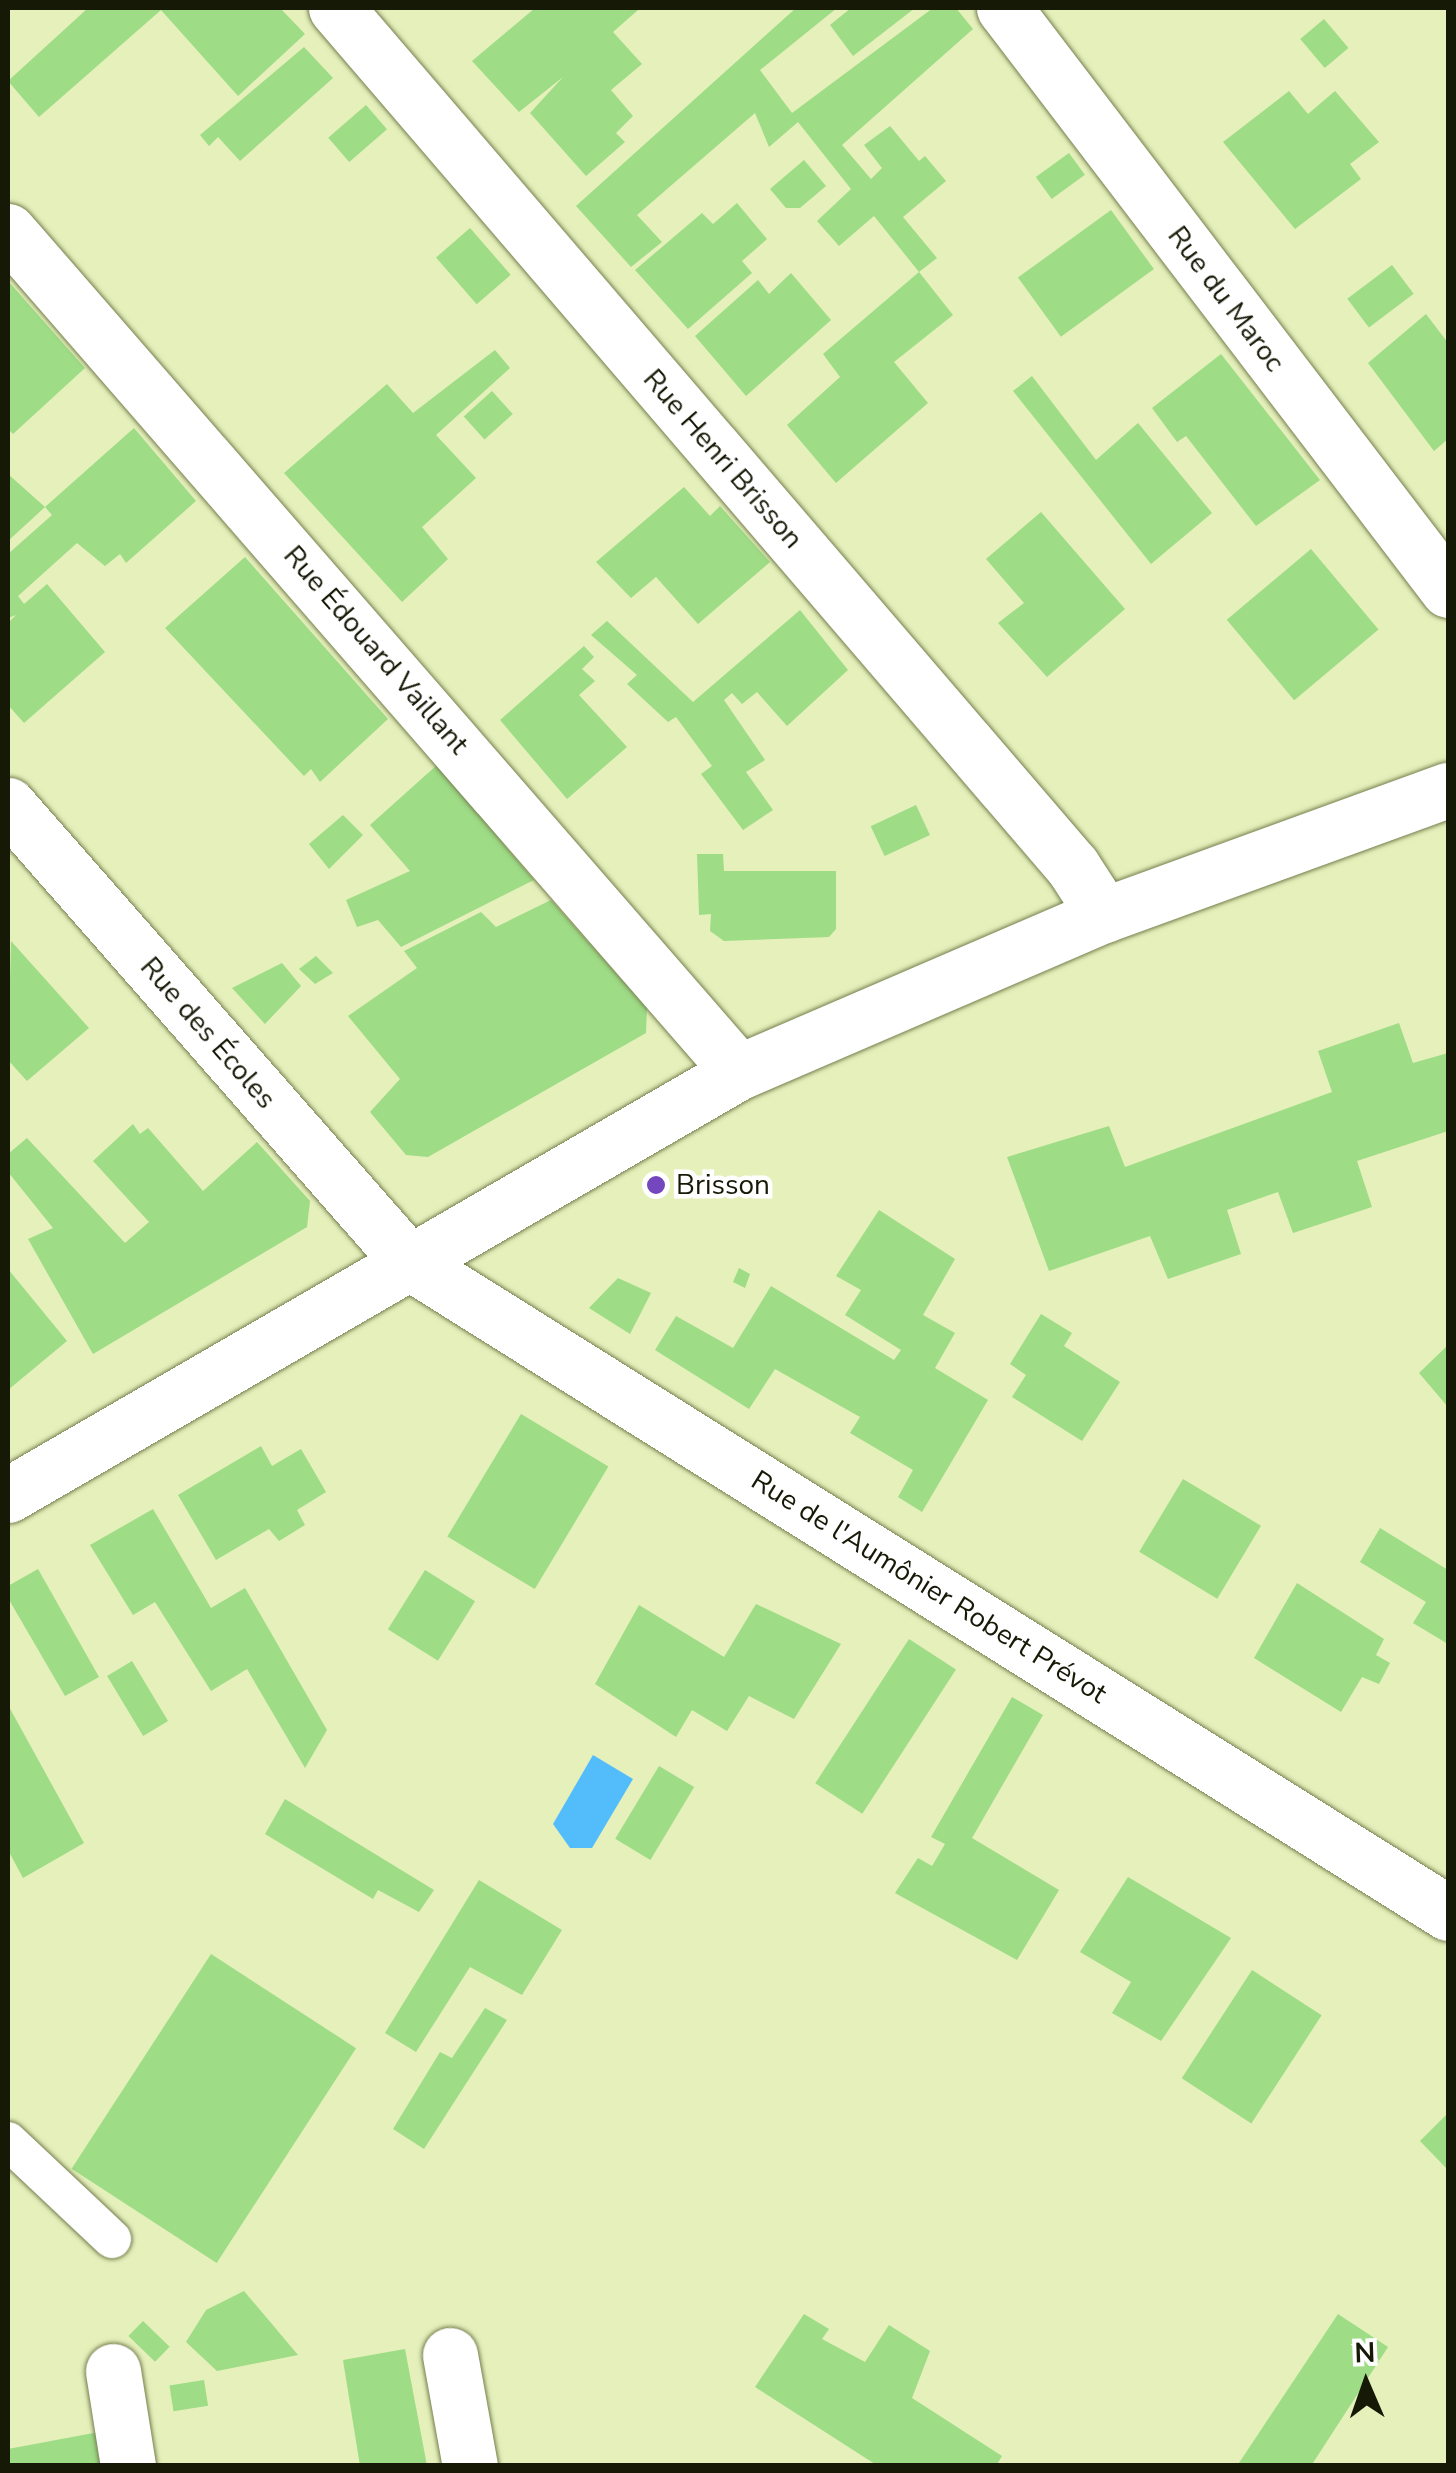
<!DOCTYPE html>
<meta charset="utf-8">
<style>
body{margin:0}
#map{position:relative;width:1456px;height:2473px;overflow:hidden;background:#e5f0bb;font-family:"Nunito Sans",sans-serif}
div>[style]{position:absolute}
.water>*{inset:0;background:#53bdfb}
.building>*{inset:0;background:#9edc86;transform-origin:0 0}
.roads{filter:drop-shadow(0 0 2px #757f4e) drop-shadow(0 0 2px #757f4e)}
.lane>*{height:38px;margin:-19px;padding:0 19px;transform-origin:19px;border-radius:19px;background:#fff}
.street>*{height:55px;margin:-27.5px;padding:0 27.5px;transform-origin:27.5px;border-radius:27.5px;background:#fff}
.primary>*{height:55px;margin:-27.5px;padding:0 27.5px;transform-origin:27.5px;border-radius:27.5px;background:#fff}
.dots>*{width:28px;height:28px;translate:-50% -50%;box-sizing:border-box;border:5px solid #fff;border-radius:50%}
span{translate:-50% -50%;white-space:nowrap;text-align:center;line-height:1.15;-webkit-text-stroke:9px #fff;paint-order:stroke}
.street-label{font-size:28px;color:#161906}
.poi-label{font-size:28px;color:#161906}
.left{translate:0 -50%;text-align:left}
.frame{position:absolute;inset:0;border:10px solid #161906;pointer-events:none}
.north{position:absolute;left:1316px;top:2333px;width:100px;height:100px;-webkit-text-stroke:8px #fff;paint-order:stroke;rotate:358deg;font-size:28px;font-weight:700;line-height:40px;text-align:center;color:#161906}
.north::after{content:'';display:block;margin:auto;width:35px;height:45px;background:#161906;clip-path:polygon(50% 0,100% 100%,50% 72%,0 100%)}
</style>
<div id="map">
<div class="water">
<div style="clip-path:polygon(593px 1755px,633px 1779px,592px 1848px,570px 1848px,553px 1824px)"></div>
</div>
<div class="building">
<div style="clip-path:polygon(88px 8px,280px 8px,305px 34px,238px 96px,161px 10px,39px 117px,8px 81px)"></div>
<div style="clip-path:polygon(535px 8px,638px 10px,613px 32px,642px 64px,611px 90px,633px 116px,616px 133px,625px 142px,586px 176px,530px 113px,563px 77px,519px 112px,472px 61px)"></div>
<div style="clip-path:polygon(796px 8px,837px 8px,760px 70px,792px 113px,933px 8px,956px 8px,973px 29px,842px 145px,871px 179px,882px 168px,864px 145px,890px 126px,919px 161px,925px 156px,946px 181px,903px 217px,937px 258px,919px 272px,874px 216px,839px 246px,817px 221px,851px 189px,798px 122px,769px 147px,755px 113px,637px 215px,662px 242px,631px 267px,576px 206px)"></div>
<div style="clip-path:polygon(851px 8px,915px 8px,853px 56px,830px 25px)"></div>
<div style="left:1324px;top:19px;width:38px;height:31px;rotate:50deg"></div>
<div style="clip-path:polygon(304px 47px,333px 78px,240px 161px,218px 137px,209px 146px,200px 135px)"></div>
<div style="clip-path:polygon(1289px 91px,1308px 114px,1335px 91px,1379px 142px,1350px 164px,1361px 179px,1295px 229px,1223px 142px)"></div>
<div style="left:366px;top:105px;width:32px;height:50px;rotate:49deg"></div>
<div style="left:1069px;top:153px;width:27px;height:41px;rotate:54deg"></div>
<div style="clip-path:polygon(804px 160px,826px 186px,800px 208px,786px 208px,770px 189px)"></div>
<div style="clip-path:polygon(737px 203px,767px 239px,742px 261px,752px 273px,688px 329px,635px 270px,702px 213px,713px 224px)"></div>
<div style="left:1111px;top:210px;width:73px;height:115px;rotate:54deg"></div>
<div style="left:470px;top:228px;width:62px;height:45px;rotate:49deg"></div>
<div style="left:1392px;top:265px;width:36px;height:56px;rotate:53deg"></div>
<div style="clip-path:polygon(919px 272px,953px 315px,894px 362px,928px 403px,836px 483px,787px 425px,840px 377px,823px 354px)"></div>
<div style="clip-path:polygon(791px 273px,831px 320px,746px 396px,695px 336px,758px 280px,769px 294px)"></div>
<div style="clip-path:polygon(8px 281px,85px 368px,13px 434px,8px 429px)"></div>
<div style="clip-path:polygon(1426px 314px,1448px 343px,1448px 439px,1434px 451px,1368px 363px)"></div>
<div style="clip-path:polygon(495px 350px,510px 368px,436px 435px,476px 478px,422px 527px,448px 559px,402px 602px,284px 473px,387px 384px,413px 413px)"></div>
<div style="clip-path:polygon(1221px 354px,1320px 480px,1256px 526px,1186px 436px,1177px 442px,1152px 408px)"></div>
<div style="clip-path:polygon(1032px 376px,1096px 460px,1138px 423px,1212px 513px,1151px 564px,1013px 391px)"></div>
<div style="left:492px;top:391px;width:31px;height:38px;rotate:48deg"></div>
<div style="clip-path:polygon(134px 428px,196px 501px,126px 563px,120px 554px,105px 566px,77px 543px,18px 596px,24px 604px,47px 584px,105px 652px,24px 723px,8px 705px,8px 623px,16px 615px,8px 618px,8px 554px,52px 515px,45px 507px,8px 541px,8px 474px,45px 507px)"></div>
<div style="clip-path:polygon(684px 487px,710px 516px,720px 506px,770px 562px,698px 624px,656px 577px,631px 598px,596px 562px)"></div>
<div style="clip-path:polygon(1041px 512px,1125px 609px,1047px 677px,998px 623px,1024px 603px,986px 559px)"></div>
<div style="left:1311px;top:549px;width:105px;height:110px;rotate:50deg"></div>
<div style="clip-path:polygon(245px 557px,388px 719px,320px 782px,311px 769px,304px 776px,165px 628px)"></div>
<div style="clip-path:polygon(800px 610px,848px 670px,787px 726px,757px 692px,742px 704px,732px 693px,724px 700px,765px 760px,746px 772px,773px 810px,743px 830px,701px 774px,712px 766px,676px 717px,668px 722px,627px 684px,637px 675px,591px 635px,607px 621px,693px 702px)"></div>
<div style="clip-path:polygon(584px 646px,594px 657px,582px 669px,595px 681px,579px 695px,627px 747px,567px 799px,500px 720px)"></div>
<div style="clip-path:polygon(437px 765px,534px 880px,401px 947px,378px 920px,357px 927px,346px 900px,410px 871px,370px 825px)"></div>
<div style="left:916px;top:805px;width:33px;height:50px;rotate:65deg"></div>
<div style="clip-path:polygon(343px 815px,363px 835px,329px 869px,309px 844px)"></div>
<div style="clip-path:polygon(697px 854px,723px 854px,724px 871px,836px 871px,836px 929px,829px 937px,724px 941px,710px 931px,711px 914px,699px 915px)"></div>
<div style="clip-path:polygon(551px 900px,647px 1008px,646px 1033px,428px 1157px,406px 1155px,370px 1112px,400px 1079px,348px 1016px,417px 968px,404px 951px,481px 912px,496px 927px)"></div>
<div style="clip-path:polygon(11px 941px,89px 1028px,27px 1081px,8px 1060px)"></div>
<div style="clip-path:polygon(316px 956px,333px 973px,315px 984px,299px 969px)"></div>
<div style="clip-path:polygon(282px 963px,301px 986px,265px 1024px,232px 988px)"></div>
<div style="clip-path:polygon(1399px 1023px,1413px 1063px,1448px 1053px,1448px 1131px,1357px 1161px,1372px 1207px,1293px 1233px,1278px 1192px,1227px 1210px,1241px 1254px,1168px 1279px,1150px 1236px,1049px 1271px,1007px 1157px,1109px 1126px,1125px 1167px,1332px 1092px,1318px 1051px)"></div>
<div style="clip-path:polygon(133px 1124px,140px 1134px,148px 1128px,203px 1191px,257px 1142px,310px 1201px,307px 1227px,93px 1354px,28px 1239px,53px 1228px,8px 1172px,8px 1154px,27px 1138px,125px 1243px,149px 1222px,93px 1161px)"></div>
<div style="clip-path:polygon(879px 1210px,955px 1259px,923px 1315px,955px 1333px,935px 1368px,988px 1400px,922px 1512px,898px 1497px,913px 1470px,850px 1433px,860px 1417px,775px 1369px,749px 1409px,655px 1350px,676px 1316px,733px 1348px,771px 1286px,894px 1360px,901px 1350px,845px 1315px,861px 1290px,836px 1276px)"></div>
<div style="clip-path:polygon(739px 1268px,750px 1274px,745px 1288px,733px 1282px)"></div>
<div style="clip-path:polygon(8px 1269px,67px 1341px,8px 1390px)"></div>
<div style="clip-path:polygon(618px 1278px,651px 1293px,630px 1334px,589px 1308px)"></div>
<div style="clip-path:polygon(1041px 1314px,1072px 1333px,1064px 1346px,1120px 1382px,1082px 1441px,1012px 1397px,1026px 1375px,1010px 1364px)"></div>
<div style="clip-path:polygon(1448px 1345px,1448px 1407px,1419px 1373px)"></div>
<div style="left:521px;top:1414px;width:102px;height:143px;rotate:31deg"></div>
<div style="clip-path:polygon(261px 1446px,272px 1466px,301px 1449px,326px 1492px,297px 1510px,305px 1525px,279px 1541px,269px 1529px,216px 1560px,178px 1495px)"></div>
<div style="left:1183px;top:1479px;width:91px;height:85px;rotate:31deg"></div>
<div style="clip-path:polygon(153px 1509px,211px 1608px,245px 1588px,327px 1730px,305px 1768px,247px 1669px,211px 1691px,155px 1602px,133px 1615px,90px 1545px)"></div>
<div style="clip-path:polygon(1380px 1528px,1448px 1570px,1448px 1644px,1413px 1623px,1426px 1602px,1360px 1562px)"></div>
<div style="clip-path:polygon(38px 1569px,99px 1677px,65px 1696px,8px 1598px,8px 1586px)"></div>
<div style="left:425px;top:1570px;width:59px;height:70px;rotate:32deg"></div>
<div style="clip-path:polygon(1297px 1583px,1384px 1639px,1376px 1655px,1390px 1663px,1379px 1684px,1362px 1677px,1341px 1712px,1254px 1658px)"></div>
<div style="clip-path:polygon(756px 1604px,841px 1644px,794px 1719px,749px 1696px,727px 1731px,692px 1710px,676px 1737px,595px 1684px,639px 1605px,724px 1657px)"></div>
<div style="left:909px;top:1639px;width:56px;height:172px;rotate:33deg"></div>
<div style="left:132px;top:1661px;width:70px;height:29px;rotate:59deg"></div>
<div style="clip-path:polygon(1012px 1697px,1043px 1715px,972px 1838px,1059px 1890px,1017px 1960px,895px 1893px,918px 1858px,932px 1866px,945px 1844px,931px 1837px)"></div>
<div style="clip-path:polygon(8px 1705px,84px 1843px,23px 1878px,8px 1850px)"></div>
<div style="left:659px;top:1766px;width:41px;height:85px;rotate:31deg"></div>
<div style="clip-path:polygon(285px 1799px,434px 1890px,419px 1912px,378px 1890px,373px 1899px,265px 1834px)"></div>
<div style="clip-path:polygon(1128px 1877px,1231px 1938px,1161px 2041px,1112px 2013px,1131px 1982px,1080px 1952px)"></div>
<div style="clip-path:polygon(479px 1880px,562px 1930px,522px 1995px,470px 1967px,416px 2052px,385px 2033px)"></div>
<div style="left:211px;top:1954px;width:173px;height:256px;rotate:33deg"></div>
<div style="left:1252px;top:1970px;width:83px;height:129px;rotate:33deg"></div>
<div style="clip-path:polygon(485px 2008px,507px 2020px,424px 2149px,393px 2129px,440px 2052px,452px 2058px)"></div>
<div style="clip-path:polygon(1448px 2113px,1448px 2170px,1420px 2141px)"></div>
<div style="clip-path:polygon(244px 2291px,298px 2355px,217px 2371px,186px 2342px,206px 2310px)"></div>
<div style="clip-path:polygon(804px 2314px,829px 2329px,822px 2339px,865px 2362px,889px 2325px,930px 2351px,912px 2398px,1002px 2456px,996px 2466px,878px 2466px,755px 2387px)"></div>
<div style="clip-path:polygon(1338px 2314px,1388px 2347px,1311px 2466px,1237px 2466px)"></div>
<div style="left:143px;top:2321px;width:37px;height:21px;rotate:44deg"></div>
<div style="clip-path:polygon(405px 2349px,427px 2466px,360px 2466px,343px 2360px)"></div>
<div style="left:204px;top:2380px;width:26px;height:35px;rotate:81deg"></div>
<div style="clip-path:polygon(99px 2432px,105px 2466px,8px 2466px,8px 2449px)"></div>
</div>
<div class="roads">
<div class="lane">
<div style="left:8px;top:2141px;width:143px;rotate:43.3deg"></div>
</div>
<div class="street">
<div style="left:336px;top:8px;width:1132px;rotate:49.37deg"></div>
<div style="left:1073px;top:867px;width:57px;rotate:57.1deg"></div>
<div style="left:1004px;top:8px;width:732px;rotate:52.66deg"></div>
<div style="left:8px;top:231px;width:1114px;rotate:49deg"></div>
<div style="left:8px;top:805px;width:608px;rotate:48.73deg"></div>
<div style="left:409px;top:1262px;width:1226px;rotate:32.07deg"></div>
<div style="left:450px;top:2355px;width:113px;rotate:79.8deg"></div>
<div style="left:113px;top:2371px;width:96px;rotate:81deg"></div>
</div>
<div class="primary">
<div style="left:8px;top:1495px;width:845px;rotate:-30.06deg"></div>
<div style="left:739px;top:1072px;width:397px;rotate:-23.3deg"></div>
<div style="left:1104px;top:915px;width:366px;rotate:-20deg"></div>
</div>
</div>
<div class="dots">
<div style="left:656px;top:1185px;background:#7547bf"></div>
</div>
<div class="street-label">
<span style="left:1226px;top:299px;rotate:53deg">Rue du Maroc</span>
<span style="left:723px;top:459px;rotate:49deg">Rue Henri Brisson</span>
<span style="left:376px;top:650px;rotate:49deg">Rue Édouard Vaillant</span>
<span style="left:208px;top:1033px;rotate:49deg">Rue des Écoles</span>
<span style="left:929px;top:1587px;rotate:32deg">Rue de l'Aumônier Robert Prévot</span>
</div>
<div class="poi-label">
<span class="left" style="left:676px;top:1185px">Brisson</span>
</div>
<div class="frame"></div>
<div class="north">N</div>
</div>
